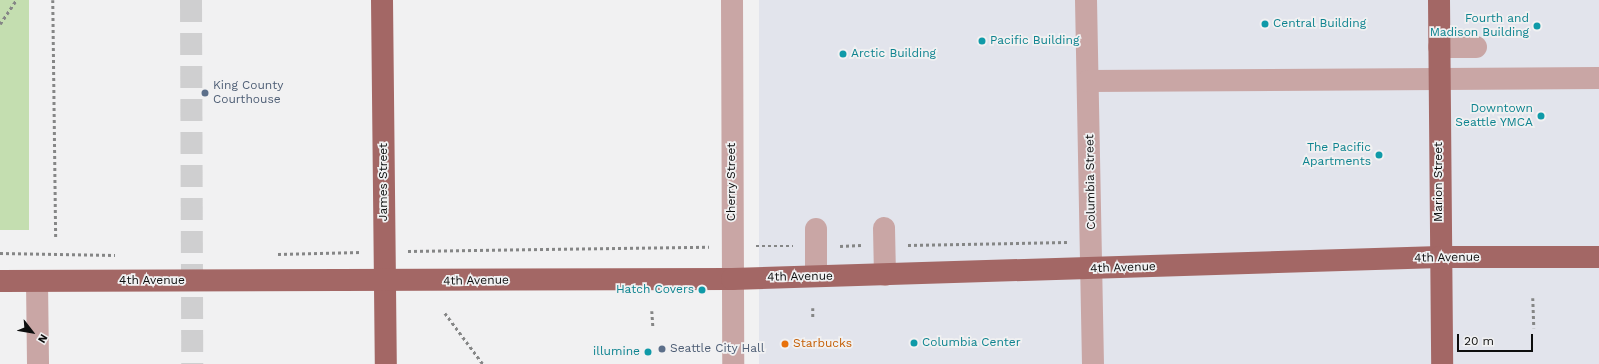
<!DOCTYPE html>
<style>
body{margin:0}
#map{position:relative;width:1599px;height:364px;overflow:hidden;background:#f1f1f2;font-family:"Work Sans",sans-serif}
div>[style]{position:absolute}
.built>*{inset:0;background:#e2e4ec;transform-origin:0 0}
.green>*{inset:0;background:#c4deb0;transform-origin:0 0}
.minor-tunnel>*{height:22px;margin-top:-11px;transform-origin:0;background:repeating-linear-gradient(90deg,#cfcfd0 0 22px,transparent 0 33px)}
.path>*{height:2.5px;margin-top:-1.25px;transform-origin:0;background:repeating-linear-gradient(90deg,#858686 0 3px,transparent 0 6px)}
.minor>*{height:22px;margin:-11px;padding:0 11px;transform-origin:11px;border-radius:11px;background:#c9a6a5}
.major>*{height:22px;margin:-11px;padding:0 11px;transform-origin:11px;border-radius:11px;background:#a36765}
.dots>*{width:11px;height:11px;translate:-50% -50%;box-sizing:border-box;border:2px solid #f1f1f2;border-radius:50%}
span{translate:-50% -50%;white-space:nowrap;text-align:center;line-height:1.15;-webkit-text-stroke:3.5px #f1f1f2;paint-order:stroke}
.culture-label{font-size:12px;color:#0d838f}
.right{translate:-100% -50%;text-align:right}
.left{translate:0 -50%;text-align:left}
.service-label{font-size:12px;color:#4e5e75}
.street-label{font-size:12px;color:#0d0e0e}
.food-label{font-size:12px;color:#c56008}
.north{position:absolute;left:12px;top:312px;width:40px;height:40px;-webkit-text-stroke:3px #f1f1f2;paint-order:stroke;rotate:121deg;font-size:11px;font-weight:700;line-height:16px;text-align:center;color:#0d0e0e}
.north::after{content:'';display:block;margin:auto;width:14px;height:18px;background:#0d0e0e;clip-path:polygon(50% 0,100% 100%,50% 72%,0 100%)}
.scale{position:absolute;left:1457px;top:334px;width:76px;height:18px;box-sizing:border-box;border:2px solid #0d0e0e;border-top:0;padding-left:5px;font-size:12px;line-height:14px;white-space:nowrap;color:#0d0e0e;-webkit-text-stroke:3px #f1f1f2;paint-order:stroke}
</style>
<div id="map">
<div class="built">
<div style="left:759px;top:0;width:840px;height:364px"></div>
</div>
<div class="green">
<div style="left:0;top:0;width:29px;height:230px"></div>
</div>
<div class="minor-tunnel">
<div style="left:191px;top:0;width:364px;rotate:89.8deg"></div>
</div>
<div class="path">
<div style="left:53px;top:0;width:238px;rotate:89.3deg"></div>
<div style="left:0;top:24px;width:29px;rotate:-56deg"></div>
<div style="left:908px;top:245px;width:159px;rotate:-1.1deg"></div>
<div style="left:756px;top:246px;width:37px"></div>
<div style="left:840px;top:246px;width:21px;rotate:-3deg"></div>
<div style="left:408px;top:251px;width:301px;rotate:-0.8deg"></div>
<div style="left:0;top:253px;width:115px;rotate:1deg"></div>
<div style="left:278px;top:254px;width:83px;rotate:-1.4deg"></div>
<div style="left:1533px;top:298px;width:30px;rotate:88deg"></div>
<div style="left:813px;top:308px;width:11px;rotate:90deg"></div>
<div style="left:652px;top:311px;width:15px;rotate:86deg"></div>
<div style="left:445px;top:313px;width:64px;rotate:53.3deg"></div>
</div>
<div class="minor">
<div style="left:732px;top:0;width:364px;rotate:89.8deg"></div>
<div style="left:1086px;top:0;width:364px;rotate:88.9deg"></div>
<div style="left:1439px;top:47px;width:37px"></div>
<div style="left:1088px;top:81px;width:511px;rotate:-0.34deg"></div>
<div style="left:884px;top:228px;width:47px;rotate:88.8deg"></div>
<div style="left:816px;top:229px;width:47px;rotate:90deg"></div>
<div style="left:37px;top:281px;width:83px;rotate:89.3deg"></div>
</div>
<div class="major">
<div style="left:382px;top:0;width:364px;rotate:89.4deg"></div>
<div style="left:1439px;top:0;width:364px;rotate:89.5deg"></div>
<div style="left:0;top:281px;width:732px;rotate:-0.16deg"></div>
<div style="left:732px;top:279px;width:708px;rotate:-1.78deg"></div>
<div style="left:1440px;top:257px;width:159px"></div>
</div>
<div class="dots">
<div style="left:1265px;top:24px;background:#0f9aa8"></div>
<div style="left:1537px;top:26px;background:#0f9aa8"></div>
<div style="left:982px;top:41px;background:#0f9aa8"></div>
<div style="left:843px;top:54px;background:#0f9aa8"></div>
<div style="left:205px;top:93px;background:#5c6f8a"></div>
<div style="left:1541px;top:116px;background:#0f9aa8"></div>
<div style="left:1379px;top:155px;background:#0f9aa8"></div>
<div style="left:702px;top:290px;background:#0f9aa8"></div>
<div style="left:914px;top:343px;background:#0f9aa8"></div>
<div style="left:785px;top:344px;background:#e8710a"></div>
<div style="left:662px;top:349px;background:#5c6f8a"></div>
<div style="left:648px;top:352px;background:#0f9aa8"></div>
</div>
<div class="culture-label">
<span class="right" style="left:1529px;top:26px">Fourth and<br>Madison Building</span>
<span class="left" style="left:1273px;top:24px">Central Building</span>
<span class="left" style="left:990px;top:41px">Pacific Building</span>
<span class="left" style="left:851px;top:54px">Arctic Building</span>
<span class="right" style="left:1533px;top:116px">Downtown<br>Seattle YMCA</span>
<span class="right" style="left:1371px;top:155px">The Pacific<br>Apartments</span>
<span class="right" style="left:694px;top:290px">Hatch Covers</span>
<span class="left" style="left:922px;top:343px">Columbia Center</span>
<span class="right" style="left:640px;top:352px">illumine</span>
</div>
<div class="service-label">
<span class="left" style="left:213px;top:93px">King County<br>Courthouse</span>
<span class="left" style="left:670px;top:349px">Seattle City Hall</span>
</div>
<div class="street-label">
<span style="left:384px;top:182px;rotate:-90deg">James Street</span>
<span style="left:732px;top:182px;rotate:-90deg">Cherry Street</span>
<span style="left:1091px;top:182px;rotate:-91deg">Columbia Street</span>
<span style="left:1439px;top:182px;rotate:-90deg">Marion Street</span>
<span style="left:1447px;top:258px;rotate:-1deg">4th Avenue</span>
<span style="left:1123px;top:268px;rotate:-2deg">4th Avenue</span>
<span style="left:800px;top:277px;rotate:-1deg">4th Avenue</span>
<span style="left:152px;top:281px">4th Avenue</span>
<span style="left:476px;top:281px;rotate:-1deg">4th Avenue</span>
</div>
<div class="food-label">
<span class="left" style="left:793px;top:344px">Starbucks</span>
</div>
<div class="north">N</div>
<div class="scale">20 m</div>
</div>
